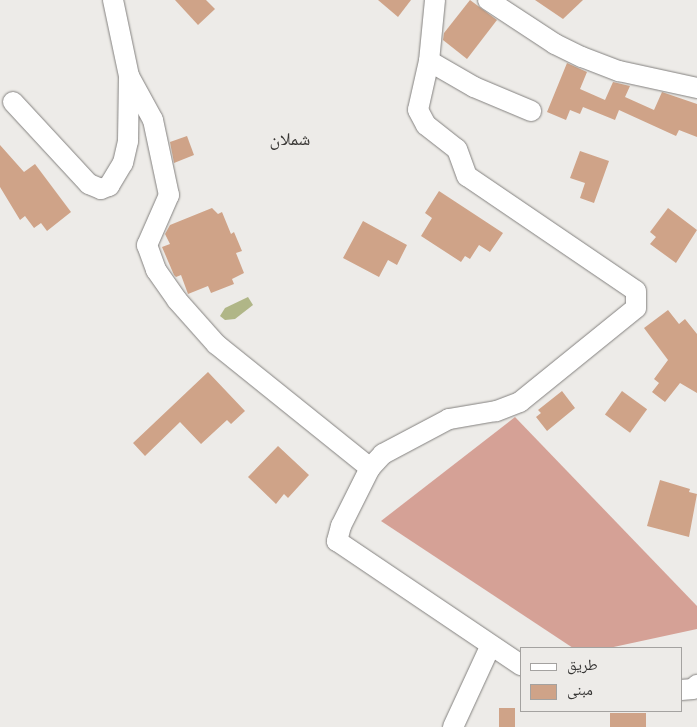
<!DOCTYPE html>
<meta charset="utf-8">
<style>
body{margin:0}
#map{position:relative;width:697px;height:727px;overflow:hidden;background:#edebe8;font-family:"Fira Sans Condensed","Noto Naskh Arabic",sans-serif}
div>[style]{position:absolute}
.forest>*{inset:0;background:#d5a196}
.water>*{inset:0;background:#b0b687}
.building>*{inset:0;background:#cfa388;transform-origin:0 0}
.roads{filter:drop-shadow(0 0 1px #83817f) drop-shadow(0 0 1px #83817f)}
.street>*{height:20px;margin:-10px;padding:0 10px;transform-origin:10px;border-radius:10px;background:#fff}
span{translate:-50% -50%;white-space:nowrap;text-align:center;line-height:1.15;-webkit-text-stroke:4.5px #edebe8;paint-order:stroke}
.quarter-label{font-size:18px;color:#383634}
.legend{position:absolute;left:520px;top:647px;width:162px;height:65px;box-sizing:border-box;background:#edebe8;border:1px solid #a4a2a0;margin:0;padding:6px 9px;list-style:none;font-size:15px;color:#363534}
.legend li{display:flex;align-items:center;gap:10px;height:25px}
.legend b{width:25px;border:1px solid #a4a2a0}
</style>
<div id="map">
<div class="forest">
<div style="clip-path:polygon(515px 417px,697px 606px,697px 629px,609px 648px,573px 648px,381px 521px)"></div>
</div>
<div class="water">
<div style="clip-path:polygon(248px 297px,253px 305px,235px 319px,225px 320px,220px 316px,225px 308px)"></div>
</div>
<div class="building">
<div style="clip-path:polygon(175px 0,206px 0,215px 9px,198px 25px)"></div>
<div style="clip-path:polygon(378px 0,411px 0,398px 17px)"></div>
<div style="clip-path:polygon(470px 0,497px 20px,467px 59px,443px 40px,444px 33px)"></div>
<div style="clip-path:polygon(535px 0,583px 0,563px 19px)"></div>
<div style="clip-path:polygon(567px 63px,587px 72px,580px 89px,605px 100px,613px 82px,630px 86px,625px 97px,654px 110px,662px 92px,697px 104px,697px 137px,679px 130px,676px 136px,619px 110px,615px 120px,583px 107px,580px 114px,570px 110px,566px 120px,547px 112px)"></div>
<div style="clip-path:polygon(187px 136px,194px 155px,174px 163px,170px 142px)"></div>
<div style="clip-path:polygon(0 145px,24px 172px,35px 164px,71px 212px,47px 231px,41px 223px,34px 228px,25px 216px,20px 220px,0 187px)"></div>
<div style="clip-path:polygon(580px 151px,609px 161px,594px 203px,580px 198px,585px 183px,570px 178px)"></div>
<div style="clip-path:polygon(439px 191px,503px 233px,490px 252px,479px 245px,470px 259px,465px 256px,461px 262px,421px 236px,432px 218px,425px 213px)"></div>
<div style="clip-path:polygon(212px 208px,218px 214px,222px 212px,231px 234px,234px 232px,242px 251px,236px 253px,244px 273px,232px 279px,234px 284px,211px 293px,208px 286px,188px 294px,181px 275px,176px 277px,174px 275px,162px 247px,170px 244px,165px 234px,170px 225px)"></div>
<div style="clip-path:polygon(668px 208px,697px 230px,676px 263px,650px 244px,656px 237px,650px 232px)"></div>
<div style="clip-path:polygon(363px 221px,407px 245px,397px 265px,388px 260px,379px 277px,343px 258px)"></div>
<div style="clip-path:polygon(668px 310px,679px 324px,685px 319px,697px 334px,697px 393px,680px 383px,665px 402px,652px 392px,659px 383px,654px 379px,668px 360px,644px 328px)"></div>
<div style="clip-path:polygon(208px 372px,245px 411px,231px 424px,227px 420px,201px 444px,180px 422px,145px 456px,133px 443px)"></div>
<div style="clip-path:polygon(562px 391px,575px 408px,547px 431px,536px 417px,541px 413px,538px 410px)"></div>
<div style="left:622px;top:391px;width:31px;height:29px;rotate:36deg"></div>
<div style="clip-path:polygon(278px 446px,309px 475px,288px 498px,284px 494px,276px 504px,248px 477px)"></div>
<div style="clip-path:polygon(660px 480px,690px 489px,689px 492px,697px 494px,689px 537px,647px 526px)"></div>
<div style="left:499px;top:708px;width:16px;height:19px"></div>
<div style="left:610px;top:713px;width:36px;height:14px"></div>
</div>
<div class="roads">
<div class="street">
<div style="left:435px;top:0;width:61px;rotate:95.6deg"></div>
<div style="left:429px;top:61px;width:50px;rotate:102.7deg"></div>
<div style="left:418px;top:110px;width:17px;rotate:62deg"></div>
<div style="left:426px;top:125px;width:39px;rotate:38deg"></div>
<div style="left:457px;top:149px;width:29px;rotate:70deg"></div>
<div style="left:467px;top:176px;width:204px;rotate:34.2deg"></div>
<div style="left:636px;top:291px;width:17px;rotate:90deg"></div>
<div style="left:636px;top:308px;width:149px;rotate:141deg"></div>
<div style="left:520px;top:402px;width:26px;rotate:159deg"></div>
<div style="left:496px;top:411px;width:48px;rotate:170.3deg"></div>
<div style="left:449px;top:419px;width:75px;rotate:152.1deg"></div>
<div style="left:383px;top:454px;width:19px;rotate:133deg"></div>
<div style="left:370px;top:468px;width:65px;rotate:116.6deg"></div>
<div style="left:341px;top:526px;width:16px;rotate:105deg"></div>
<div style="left:337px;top:541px;width:222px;rotate:34deg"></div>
<div style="left:488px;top:0;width:80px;rotate:33.3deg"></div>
<div style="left:555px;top:44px;width:30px;rotate:26deg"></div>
<div style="left:582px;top:57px;width:40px;rotate:21deg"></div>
<div style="left:619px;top:71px;width:80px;rotate:12.3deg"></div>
<div style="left:429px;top:61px;width:52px;rotate:30deg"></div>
<div style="left:474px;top:87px;width:62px;rotate:22.8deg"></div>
<div style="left:129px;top:76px;width:50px;rotate:61.4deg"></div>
<div style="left:153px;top:120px;width:77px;rotate:78deg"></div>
<div style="left:169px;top:195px;width:55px;rotate:113.7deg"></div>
<div style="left:147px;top:245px;width:27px;rotate:70deg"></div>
<div style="left:156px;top:270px;width:37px;rotate:55deg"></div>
<div style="left:177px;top:300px;width:59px;rotate:48.4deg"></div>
<div style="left:216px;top:344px;width:198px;rotate:38.8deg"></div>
<div style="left:13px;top:102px;width:112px;rotate:47.2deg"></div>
<div style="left:89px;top:184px;width:13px;rotate:23deg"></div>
<div style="left:101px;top:189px;width:9px;rotate:-21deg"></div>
<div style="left:109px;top:186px;width:27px;rotate:-59deg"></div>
<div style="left:123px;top:163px;width:23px;rotate:-77deg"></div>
<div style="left:128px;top:141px;width:65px;rotate:-89.1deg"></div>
<div style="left:129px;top:76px;width:78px;rotate:-101.9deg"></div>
<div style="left:681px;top:690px;width:12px;rotate:-5deg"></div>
<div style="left:693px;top:689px;width:6px;rotate:-45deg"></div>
<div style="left:453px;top:727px;width:88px;rotate:-65.2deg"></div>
</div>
</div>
<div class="quarter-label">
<span style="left:290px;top:139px">شملان</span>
</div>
<ul class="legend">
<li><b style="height:6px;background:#fff"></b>طريق</li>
<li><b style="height:14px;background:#cfa388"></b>مبنى</li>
</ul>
</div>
